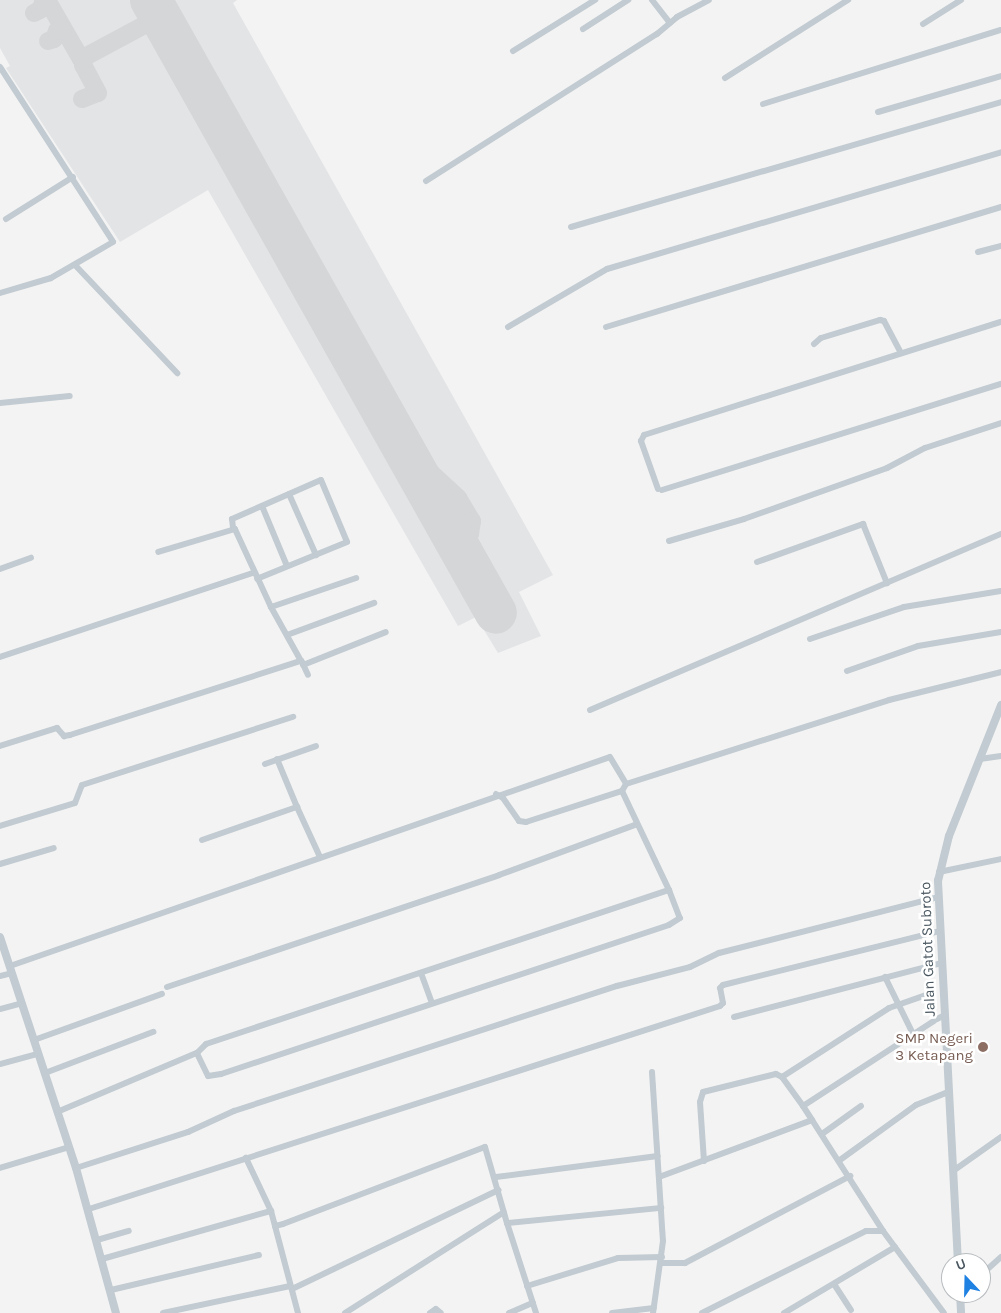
<!DOCTYPE html>
<style>
body{margin:0}
#map{position:relative;width:1001px;height:1313px;overflow:hidden;background:#f4f3f3;font-family:Karla,sans-serif}
div>[style]{position:absolute}
.airport>*{inset:0;background:#e2e4e6}
.taxiway>*{height:18px;margin:-9px;padding:0 9px;transform-origin:9px;border-radius:9px;background:#d4d6d8}
.runway>*{height:42px;margin:-21px;padding:0 21px;transform-origin:21px;border-radius:21px;background:#d4d6d8}
.minor>*{height:6px;margin:-3px;padding:0 3px;transform-origin:3px;border-radius:3px;background:#c1cbd1}
.tertiary>*{height:8px;margin:-4px;padding:0 4px;transform-origin:4px;border-radius:4px;background:#c1cbd1}
.dots>*{width:14px;height:14px;translate:-50% -50%;box-sizing:border-box;border:2px solid #fff;border-radius:50%}
span{translate:-50% -50%;white-space:nowrap;text-align:center;line-height:1.15;-webkit-text-stroke:5px #fff;paint-order:stroke}
.street-label{font-size:15px;color:#4a5760}
.education-label{font-size:15px;color:#785e54}
.right{translate:-100% -50%;text-align:right}
.north{position:absolute;left:941px;top:1253px;width:50px;height:50px;box-sizing:border-box;background:#fff;border:1px solid #b7bcbf;border-radius:50%;rotate:339deg;font-size:14px;font-weight:700;line-height:20px;text-align:center;color:#4a5760}
.north::after{content:'';display:block;margin:auto;width:18px;height:22px;background:#1f82e2;clip-path:polygon(50% 0,100% 100%,50% 72%,0 100%)}
</style>
<div id="map">
<div class="airport">
<div style="clip-path:polygon(0 0,237px 0,233px 3px,553px 575px,519px 592px,541px 636px,498px 653px,476px 617px,458px 626px,208px 190px,120px 242px,6px 68px,10px 66px,0 48px)"></div>
</div>
<div class="taxiway">
<div style="left:47px;top:0;width:68px;rotate:60deg"></div>
<div style="left:81px;top:59px;width:81px;rotate:-28.2deg"></div>
<div style="left:152px;top:21px;width:11px;rotate:-63deg"></div>
<div style="left:34px;top:13px;width:7px;rotate:-27deg"></div>
<div style="left:40px;top:10px;width:8px;rotate:-67deg"></div>
<div style="left:43px;top:3px;width:5px;rotate:-11deg"></div>
<div style="left:48px;top:41px;width:6px;rotate:-18deg"></div>
<div style="left:54px;top:39px;width:9px;rotate:-69deg"></div>
<div style="left:57px;top:31px;width:6px;rotate:-9deg"></div>
<div style="left:82px;top:99px;width:17px;rotate:-21deg"></div>
<div style="left:98px;top:93px;width:32px;rotate:-118deg"></div>
<div style="left:83px;top:65px;width:6px;rotate:-81deg"></div>
<div style="left:403px;top:447px;width:75px;rotate:42.8deg"></div>
<div style="left:458px;top:498px;width:27px;rotate:59deg"></div>
<div style="left:472px;top:521px;width:13px;rotate:99deg"></div>
<div style="left:470px;top:534px;width:16px;rotate:145deg"></div>
</div>
<div class="runway">
<div style="left:151px;top:0;width:703px;rotate:60.63deg"></div>
</div>
<div class="minor">
<div style="left:652px;top:0;width:29px;rotate:52deg"></div>
<div style="left:923px;top:24px;width:45px;rotate:-32.3deg"></div>
<div style="left:583px;top:29px;width:54px;rotate:-32.8deg"></div>
<div style="left:513px;top:51px;width:97px;rotate:-31.9deg"></div>
<div style="left:0;top:67px;width:208px;rotate:57.1deg"></div>
<div style="left:113px;top:242px;width:72px;rotate:149.9deg"></div>
<div style="left:51px;top:278px;width:53px;rotate:163.6deg"></div>
<div style="left:725px;top:78px;width:146px;rotate:-32.4deg"></div>
<div style="left:763px;top:104px;width:249px;rotate:-17.3deg"></div>
<div style="left:878px;top:112px;width:128px;rotate:-16.3deg"></div>
<div style="left:426px;top:181px;width:274px;rotate:-32.5deg"></div>
<div style="left:657px;top:34px;width:26px;rotate:-40deg"></div>
<div style="left:677px;top:17px;width:36px;rotate:-28deg"></div>
<div style="left:6px;top:219px;width:79px;rotate:-32.1deg"></div>
<div style="left:571px;top:227px;width:448px;rotate:-16.2deg"></div>
<div style="left:978px;top:252px;width:24px;rotate:-15deg"></div>
<div style="left:75px;top:265px;width:149px;rotate:46.6deg"></div>
<div style="left:508px;top:327px;width:115px;rotate:-30.4deg"></div>
<div style="left:607px;top:269px;width:411px;rotate:-16.5deg"></div>
<div style="left:606px;top:327px;width:413px;rotate:-16.9deg"></div>
<div style="left:814px;top:344px;width:9px;rotate:-41deg"></div>
<div style="left:821px;top:338px;width:62px;rotate:-17deg"></div>
<div style="left:880px;top:320px;width:4px;rotate:14deg"></div>
<div style="left:884px;top:321px;width:36px;rotate:62deg"></div>
<div style="left:0;top:403px;width:70px;rotate:-5.7deg"></div>
<div style="left:658px;top:489px;width:51px;rotate:-109.5deg"></div>
<div style="left:641px;top:441px;width:7px;rotate:-63deg"></div>
<div style="left:644px;top:435px;width:374px;rotate:-17.6deg"></div>
<div style="left:662px;top:490px;width:355px;rotate:-17.4deg"></div>
<div style="left:289px;top:494px;width:67px;rotate:66.1deg"></div>
<div style="left:262px;top:506px;width:65px;rotate:67.4deg"></div>
<div style="left:233px;top:528px;width:9px;rotate:-96deg"></div>
<div style="left:232px;top:519px;width:97px;rotate:-23.7deg"></div>
<div style="left:321px;top:480px;width:67px;rotate:67.2deg"></div>
<div style="left:347px;top:542px;width:97px;rotate:157.7deg"></div>
<div style="left:669px;top:541px;width:78px;rotate:-16.3deg"></div>
<div style="left:744px;top:519px;width:152px;rotate:-19.6deg"></div>
<div style="left:887px;top:468px;width:43px;rotate:-27.8deg"></div>
<div style="left:925px;top:448px;width:80px;rotate:-18.2deg"></div>
<div style="left:757px;top:562px;width:113px;rotate:-19.7deg"></div>
<div style="left:863px;top:524px;width:64px;rotate:67.9deg"></div>
<div style="left:0;top:569px;width:33px;rotate:-20deg"></div>
<div style="left:271px;top:607px;width:90px;rotate:-18.8deg"></div>
<div style="left:287px;top:635px;width:93px;rotate:-20.2deg"></div>
<div style="left:810px;top:639px;width:99px;rotate:-18.8deg"></div>
<div style="left:904px;top:607px;width:98px;rotate:-9.4deg"></div>
<div style="left:0;top:657px;width:267px;rotate:-18.4deg"></div>
<div style="left:302px;top:662px;width:14px;rotate:65deg"></div>
<div style="left:303px;top:665px;width:89px;rotate:-21.7deg"></div>
<div style="left:847px;top:671px;width:75px;rotate:-19.4deg"></div>
<div style="left:918px;top:646px;width:84px;rotate:-9.6deg"></div>
<div style="left:590px;top:710px;width:447px;rotate:-23.2deg"></div>
<div style="left:0;top:746px;width:60px;rotate:-17.5deg"></div>
<div style="left:57px;top:728px;width:11px;rotate:49deg"></div>
<div style="left:64px;top:736px;width:6px;rotate:-9deg"></div>
<div style="left:70px;top:735px;width:243px;rotate:-17.8deg"></div>
<div style="left:301px;top:661px;width:62px;rotate:-119.1deg"></div>
<div style="left:271px;top:607px;width:86px;rotate:-114.8deg"></div>
<div style="left:235px;top:529px;width:80px;rotate:163.4deg"></div>
<div style="left:277px;top:759px;width:52px;rotate:67.4deg"></div>
<div style="left:980px;top:759px;width:21px;rotate:-8deg"></div>
<div style="left:265px;top:764px;width:54px;rotate:-19.4deg"></div>
<div style="left:622px;top:791px;width:110px;rotate:64.6deg"></div>
<div style="left:496px;top:794px;width:8px;rotate:30deg"></div>
<div style="left:503px;top:798px;width:28px;rotate:55deg"></div>
<div style="left:519px;top:821px;width:7px;rotate:8deg"></div>
<div style="left:526px;top:822px;width:101px;rotate:-17.9deg"></div>
<div style="left:622px;top:791px;width:8px;rotate:-60deg"></div>
<div style="left:626px;top:784px;width:276px;rotate:-17.7deg"></div>
<div style="left:889px;top:700px;width:115px;rotate:-14deg"></div>
<div style="left:0;top:826px;width:78px;rotate:-17deg"></div>
<div style="left:75px;top:803px;width:19px;rotate:-69deg"></div>
<div style="left:82px;top:785px;width:222px;rotate:-17.9deg"></div>
<div style="left:202px;top:840px;width:101px;rotate:-19.2deg"></div>
<div style="left:297px;top:807px;width:55px;rotate:65.3deg"></div>
<div style="left:0;top:864px;width:56px;rotate:-16.5deg"></div>
<div style="left:939px;top:872px;width:63px;rotate:-11.8deg"></div>
<div style="left:669px;top:890px;width:30px;rotate:69deg"></div>
<div style="left:680px;top:918px;width:13px;rotate:148deg"></div>
<div style="left:669px;top:925px;width:472px;rotate:161.6deg"></div>
<div style="left:221px;top:1074px;width:13px;rotate:171deg"></div>
<div style="left:208px;top:1076px;width:25px;rotate:-116deg"></div>
<div style="left:197px;top:1053px;width:13px;rotate:-45deg"></div>
<div style="left:206px;top:1044px;width:488px;rotate:-18.4deg"></div>
<div style="left:10px;top:966px;width:635px;rotate:-19.2deg"></div>
<div style="left:610px;top:757px;width:31px;rotate:59deg"></div>
<div style="left:421px;top:973px;width:32px;rotate:70deg"></div>
<div style="left:0;top:976px;width:12px;rotate:-14deg"></div>
<div style="left:885px;top:977px;width:64px;rotate:63.8deg"></div>
<div style="left:167px;top:987px;width:350px;rotate:-18.6deg"></div>
<div style="left:499px;top:875px;width:145px;rotate:-20.2deg"></div>
<div style="left:0;top:1009px;width:23px;rotate:-15deg"></div>
<div style="left:734px;top:1017px;width:215px;rotate:-14.6deg"></div>
<div style="left:937px;top:1019px;width:9px;rotate:-27deg"></div>
<div style="left:34px;top:1040px;width:136px;rotate:-19.8deg"></div>
<div style="left:0;top:1064px;width:39px;rotate:-15deg"></div>
<div style="left:652px;top:1072px;width:169px;rotate:86.3deg"></div>
<div style="left:663px;top:1241px;width:73px;rotate:97.9deg"></div>
<div style="left:45px;top:1073px;width:116px;rotate:-20.8deg"></div>
<div style="left:782px;top:1077px;width:127px;rotate:-32.8deg"></div>
<div style="left:889px;top:1008px;width:42px;rotate:-19.3deg"></div>
<div style="left:803px;top:1106px;width:17px;rotate:57deg"></div>
<div style="left:57px;top:1112px;width:152px;rotate:-22.9deg"></div>
<div style="left:822px;top:1134px;width:48px;rotate:-35.7deg"></div>
<div style="left:840px;top:1160px;width:94px;rotate:-35.9deg"></div>
<div style="left:916px;top:1105px;width:35px;rotate:-22deg"></div>
<div style="left:704px;top:1161px;width:59px;rotate:-93.9deg"></div>
<div style="left:700px;top:1102px;width:10px;rotate:-73deg"></div>
<div style="left:703px;top:1092px;width:75px;rotate:-13.9deg"></div>
<div style="left:776px;top:1074px;width:7px;rotate:27deg"></div>
<div style="left:782px;top:1077px;width:36px;rotate:54deg"></div>
<div style="left:803px;top:1106px;width:156px;rotate:-33deg"></div>
<div style="left:0;top:1168px;width:72px;rotate:-16.9deg"></div>
<div style="left:76px;top:1168px;width:118px;rotate:-17.8deg"></div>
<div style="left:188px;top:1132px;width:51px;rotate:-24.5deg"></div>
<div style="left:234px;top:1111px;width:403px;rotate:-18.1deg"></div>
<div style="left:617px;top:986px;width:75px;rotate:-14.6deg"></div>
<div style="left:690px;top:967px;width:32px;rotate:-26deg"></div>
<div style="left:719px;top:953px;width:227px;rotate:-14.3deg"></div>
<div style="left:953px;top:1171px;width:59px;rotate:-35.3deg"></div>
<div style="left:496px;top:1177px;width:163px;rotate:-7.4deg"></div>
<div style="left:659px;top:1177px;width:163px;rotate:-20.4deg"></div>
<div style="left:812px;top:1120px;width:132px;rotate:57.4deg"></div>
<div style="left:883px;top:1231px;width:102px;rotate:53.4deg"></div>
<div style="left:89px;top:1209px;width:663px;rotate:-17.83deg"></div>
<div style="left:720px;top:1006px;width:4px;rotate:-45deg"></div>
<div style="left:723px;top:1003px;width:15px;rotate:-101deg"></div>
<div style="left:720px;top:988px;width:4px;rotate:-45deg"></div>
<div style="left:723px;top:985px;width:224px;rotate:-14deg"></div>
<div style="left:271px;top:1211px;width:16px;rotate:75deg"></div>
<div style="left:275px;top:1226px;width:8px;rotate:-14deg"></div>
<div style="left:283px;top:1224px;width:216px;rotate:-20.9deg"></div>
<div style="left:485px;top:1147px;width:79px;rotate:73.9deg"></div>
<div style="left:507px;top:1223px;width:155px;rotate:-5.6deg"></div>
<div style="left:507px;top:1223px;width:95px;rotate:72.1deg"></div>
<div style="left:275px;top:1226px;width:90px;rotate:75.2deg"></div>
<div style="left:97px;top:1240px;width:33px;rotate:-16deg"></div>
<div style="left:102px;top:1259px;width:176px;rotate:-15.9deg"></div>
<div style="left:271px;top:1211px;width:59px;rotate:-115.3deg"></div>
<div style="left:661px;top:1263px;width:24px"></div>
<div style="left:685px;top:1263px;width:187px;rotate:-27.8deg"></div>
<div style="left:981px;top:1275px;width:27px;rotate:-42deg"></div>
<div style="left:834px;top:1284px;width:31px;rotate:57deg"></div>
<div style="left:527px;top:1286px;width:95px;rotate:-17.1deg"></div>
<div style="left:618px;top:1258px;width:44px;rotate:-1.3deg"></div>
<div style="left:292px;top:1289px;width:229px;rotate:-25.6deg"></div>
<div style="left:111px;top:1290px;width:152px;rotate:-13.3deg"></div>
<div style="left:163px;top:1313px;width:130px;rotate:-12deg"></div>
<div style="left:345px;top:1313px;width:188px;rotate:-32.4deg"></div>
<div style="left:430px;top:1313px;width:7px;rotate:-34deg"></div>
<div style="left:436px;top:1309px;width:6px;rotate:39deg"></div>
<div style="left:509px;top:1313px;width:26px;rotate:-23deg"></div>
<div style="left:612px;top:1313px;width:42px;rotate:-6.8deg"></div>
<div style="left:702px;top:1313px;width:183px;rotate:-26.6deg"></div>
<div style="left:866px;top:1231px;width:17px"></div>
<div style="left:784px;top:1313px;width:129px;rotate:-30.7deg"></div>
</div>
<div class="tertiary">
<div style="left:0;top:937px;width:243px;rotate:71.8deg"></div>
<div style="left:76px;top:1168px;width:150px;rotate:74.6deg"></div>
<div style="left:958px;top:1263px;width:383px;rotate:-93deg"></div>
<div style="left:938px;top:881px;width:46px;rotate:-76.3deg"></div>
<div style="left:949px;top:836px;width:141px;rotate:-68.3deg"></div>
<div style="left:960px;top:1293px;width:20px;rotate:87deg"></div>
</div>
<div class="dots">
<div style="left:983px;top:1047px;background:#8d6e63"></div>
</div>
<div class="street-label">
<span style="left:928px;top:949px;rotate:-92deg">Jalan Gatot Subroto</span>
</div>
<div class="education-label">
<span class="right" style="left:973px;top:1047px">SMP Negeri<br>3 Ketapang</span>
</div>
<div class="north">U</div>
</div>
